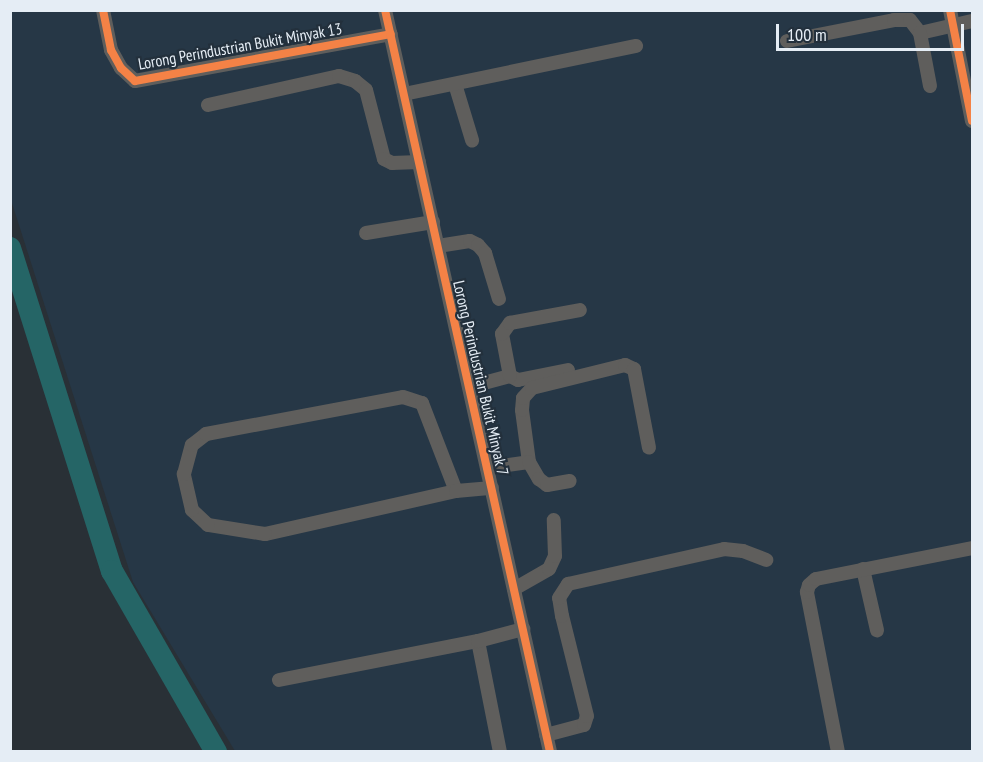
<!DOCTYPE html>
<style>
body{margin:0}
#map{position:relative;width:983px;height:762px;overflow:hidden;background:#293036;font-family:"PT Sans Narrow",sans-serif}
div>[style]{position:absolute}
.built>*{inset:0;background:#263746}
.river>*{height:22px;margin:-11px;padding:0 11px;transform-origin:11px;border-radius:11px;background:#256566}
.minor>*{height:14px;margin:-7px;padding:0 7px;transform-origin:7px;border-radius:7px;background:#5f5e5c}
.cycleway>*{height:8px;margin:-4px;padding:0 4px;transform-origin:4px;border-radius:4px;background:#f48246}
span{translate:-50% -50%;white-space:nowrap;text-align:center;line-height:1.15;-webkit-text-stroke:4.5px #23303c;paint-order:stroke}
.street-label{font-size:16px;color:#e5edf5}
.frame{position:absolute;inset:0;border:12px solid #e5edf5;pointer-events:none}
.scale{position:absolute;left:776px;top:24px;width:188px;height:27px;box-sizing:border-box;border:3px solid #e5edf5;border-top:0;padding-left:8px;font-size:18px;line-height:21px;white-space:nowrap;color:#e5edf5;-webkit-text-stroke:4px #23303c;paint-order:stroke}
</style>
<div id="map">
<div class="built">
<div style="clip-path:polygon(10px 11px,972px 11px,972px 751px,235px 751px,133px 582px,11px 200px)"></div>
</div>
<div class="river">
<div style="left:10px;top:248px;width:339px;rotate:72.5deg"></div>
<div style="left:112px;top:571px;width:209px;rotate:60.1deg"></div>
</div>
<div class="minor">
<div style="left:103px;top:10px;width:41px;rotate:78.7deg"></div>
<div style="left:111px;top:50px;width:21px;rotate:61deg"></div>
<div style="left:121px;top:68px;width:19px;rotate:43deg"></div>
<div style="left:135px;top:81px;width:260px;rotate:-10.4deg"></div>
<div style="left:385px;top:10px;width:760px;rotate:77.46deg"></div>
<div style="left:950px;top:10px;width:113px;rotate:78.8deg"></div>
<div style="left:920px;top:33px;width:53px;rotate:-13deg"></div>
<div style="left:787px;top:41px;width:109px;rotate:-11.1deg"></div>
<div style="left:894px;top:20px;width:16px"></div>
<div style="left:910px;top:20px;width:16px;rotate:52deg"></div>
<div style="left:920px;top:33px;width:54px;rotate:79.3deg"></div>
<div style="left:455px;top:84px;width:59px;rotate:73.1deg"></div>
<div style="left:404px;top:94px;width:237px;rotate:-11.7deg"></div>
<div style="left:208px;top:105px;width:134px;rotate:-12.5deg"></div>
<div style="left:339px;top:76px;width:17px;rotate:17deg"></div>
<div style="left:355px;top:81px;width:14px;rotate:39deg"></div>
<div style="left:366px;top:90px;width:71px;rotate:75.4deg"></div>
<div style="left:384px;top:159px;width:9px;rotate:27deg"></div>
<div style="left:392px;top:163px;width:27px;rotate:-2deg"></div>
<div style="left:366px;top:233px;width:68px;rotate:-9.3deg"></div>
<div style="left:438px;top:246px;width:32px;rotate:-9deg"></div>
<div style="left:470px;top:241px;width:9px;rotate:27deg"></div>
<div style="left:478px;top:245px;width:11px;rotate:49deg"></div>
<div style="left:485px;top:253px;width:48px;rotate:73.1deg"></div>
<div style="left:510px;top:376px;width:9px;rotate:27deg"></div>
<div style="left:518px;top:380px;width:51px;rotate:-11.3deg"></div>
<div style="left:469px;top:387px;width:42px;rotate:-15deg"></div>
<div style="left:510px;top:376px;width:43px;rotate:-100.8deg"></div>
<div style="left:502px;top:334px;width:14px;rotate:-54deg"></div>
<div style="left:510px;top:323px;width:71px;rotate:-10.5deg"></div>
<div style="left:403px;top:397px;width:20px;rotate:18deg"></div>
<div style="left:422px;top:403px;width:94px;rotate:68.9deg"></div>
<div style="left:456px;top:491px;width:196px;rotate:167.3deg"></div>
<div style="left:265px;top:534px;width:58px;rotate:-171deg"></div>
<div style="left:208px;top:525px;width:22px;rotate:-137deg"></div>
<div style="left:192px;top:510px;width:37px;rotate:-103deg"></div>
<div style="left:184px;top:474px;width:30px;rotate:-75deg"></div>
<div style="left:192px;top:445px;width:18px;rotate:-38deg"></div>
<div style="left:206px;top:434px;width:200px;rotate:-10.6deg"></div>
<div style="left:529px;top:462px;width:52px;rotate:-97.7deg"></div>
<div style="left:522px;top:410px;width:12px;rotate:-85deg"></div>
<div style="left:523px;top:398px;width:13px;rotate:-48deg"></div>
<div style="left:532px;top:388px;width:96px;rotate:-13.9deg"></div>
<div style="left:625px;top:365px;width:10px;rotate:24deg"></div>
<div style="left:634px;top:369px;width:80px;rotate:79.2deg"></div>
<div style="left:487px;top:468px;width:42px;rotate:-8.1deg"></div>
<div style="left:529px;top:462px;width:20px;rotate:60deg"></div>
<div style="left:539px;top:479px;width:10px;rotate:37deg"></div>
<div style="left:547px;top:485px;width:23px;rotate:-10deg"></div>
<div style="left:456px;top:491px;width:36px;rotate:-5deg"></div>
<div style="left:863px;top:569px;width:63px;rotate:77.1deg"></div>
<div style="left:514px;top:589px;width:40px;rotate:-29.7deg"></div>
<div style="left:549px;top:569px;width:14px;rotate:-65deg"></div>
<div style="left:555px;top:556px;width:36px;rotate:-92deg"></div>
<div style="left:478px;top:641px;width:113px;rotate:78.8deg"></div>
<div style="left:279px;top:680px;width:203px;rotate:-11.1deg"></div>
<div style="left:478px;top:641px;width:47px;rotate:-14.9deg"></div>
<div style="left:546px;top:735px;width:39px;rotate:-15deg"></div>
<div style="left:584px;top:725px;width:9px;rotate:-72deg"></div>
<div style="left:587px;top:716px;width:103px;rotate:-104deg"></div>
<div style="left:562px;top:616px;width:18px;rotate:-99deg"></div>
<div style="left:559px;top:598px;width:17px;rotate:-57deg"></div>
<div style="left:568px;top:584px;width:160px;rotate:-12.6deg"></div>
<div style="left:724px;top:549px;width:19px;rotate:6deg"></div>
<div style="left:743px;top:551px;width:25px;rotate:21deg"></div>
<div style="left:838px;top:752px;width:163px;rotate:-101deg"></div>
<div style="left:807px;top:592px;width:7px;rotate:-74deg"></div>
<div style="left:809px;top:585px;width:9px;rotate:-41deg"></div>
<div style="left:816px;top:579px;width:159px;rotate:-11.2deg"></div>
</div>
<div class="cycleway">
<div style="left:103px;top:10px;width:41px;rotate:78.7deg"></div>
<div style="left:111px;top:50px;width:21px;rotate:61deg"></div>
<div style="left:121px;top:68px;width:19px;rotate:43deg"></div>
<div style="left:135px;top:81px;width:260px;rotate:-10.4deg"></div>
<div style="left:385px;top:10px;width:760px;rotate:77.46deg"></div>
<div style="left:950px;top:10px;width:113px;rotate:78.8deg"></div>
</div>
<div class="street-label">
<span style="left:240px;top:46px;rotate:-10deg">Lorong Perindustrian Bukit Minyak 13</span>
<span style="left:481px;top:378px;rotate:77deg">Lorong Perindustrian Bukit Minyak 7</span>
</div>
<div class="frame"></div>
<div class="scale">100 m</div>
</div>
